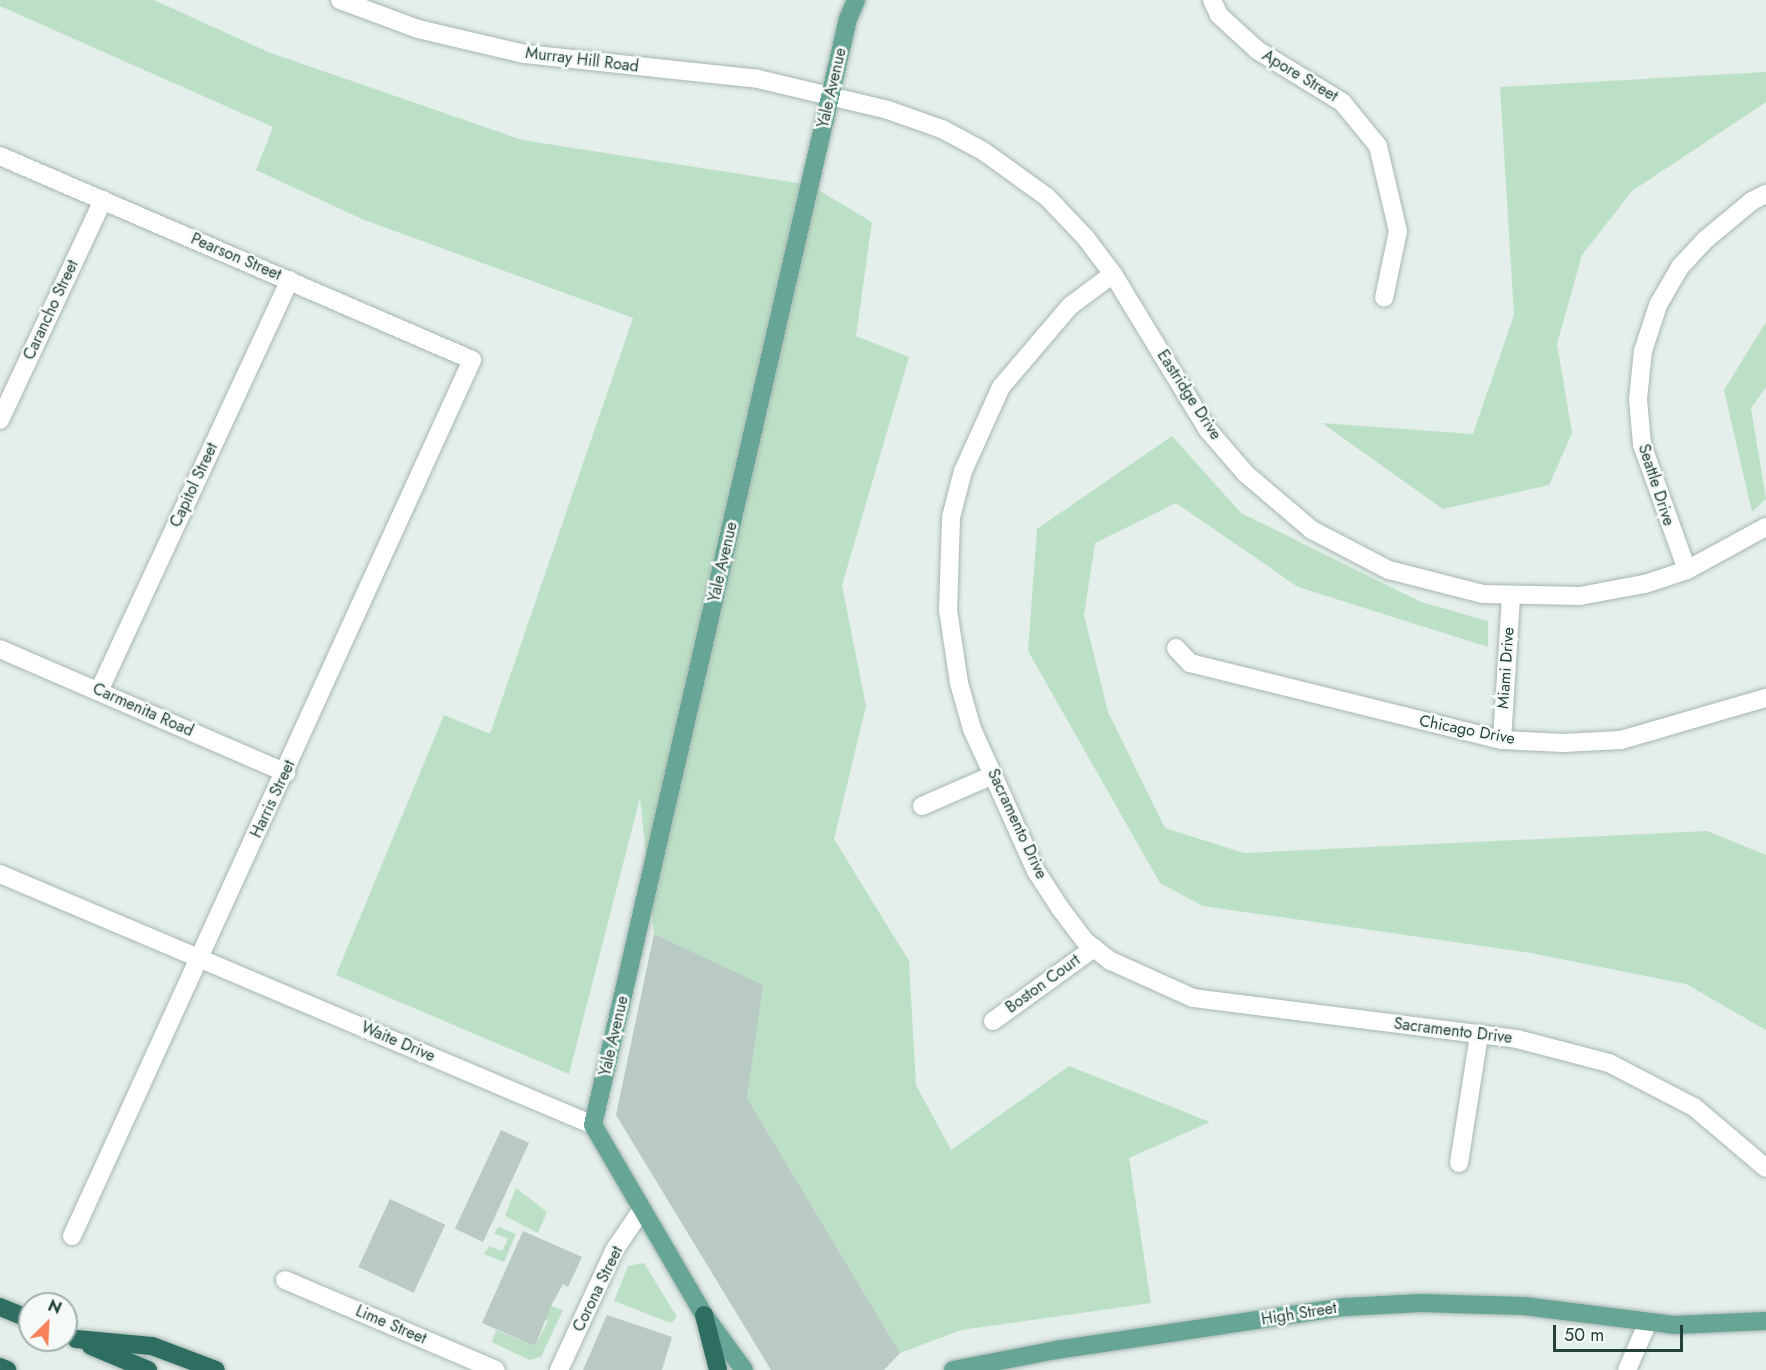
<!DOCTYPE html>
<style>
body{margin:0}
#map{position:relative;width:1766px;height:1370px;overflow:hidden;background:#e4eeea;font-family:Jost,sans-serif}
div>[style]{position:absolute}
.green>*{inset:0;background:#bce0c6}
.building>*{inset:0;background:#b9c9c3;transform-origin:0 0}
.roads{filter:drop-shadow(0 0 2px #a6b7b1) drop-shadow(0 0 2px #a6b7b1)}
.minor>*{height:18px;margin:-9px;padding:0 9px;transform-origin:9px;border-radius:9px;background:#fff}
.major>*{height:18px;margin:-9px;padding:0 9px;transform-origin:9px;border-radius:9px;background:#67a596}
.highway>*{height:18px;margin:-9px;padding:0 9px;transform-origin:9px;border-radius:9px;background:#2d6e61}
span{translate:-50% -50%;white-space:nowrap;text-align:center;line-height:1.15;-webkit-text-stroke:5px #f5faf8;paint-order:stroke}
.street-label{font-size:16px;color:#224139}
.north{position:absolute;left:18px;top:1292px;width:60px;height:60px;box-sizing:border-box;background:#f5faf8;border:2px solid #a1b0ac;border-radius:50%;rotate:24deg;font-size:16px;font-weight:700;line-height:24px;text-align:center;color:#224139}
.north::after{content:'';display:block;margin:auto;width:21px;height:27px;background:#f78159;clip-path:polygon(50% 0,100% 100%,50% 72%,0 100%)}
.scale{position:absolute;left:1553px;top:1325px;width:130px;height:27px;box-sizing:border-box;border:3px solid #224139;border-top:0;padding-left:8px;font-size:18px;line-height:21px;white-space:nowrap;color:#224139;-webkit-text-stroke:4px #f5faf8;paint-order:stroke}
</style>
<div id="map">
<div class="green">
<div style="clip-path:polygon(0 0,154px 0,268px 52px,522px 140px,810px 185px,872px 222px,856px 336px,909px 357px,842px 585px,866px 706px,834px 839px,909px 961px,916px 1085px,951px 1150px,1069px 1066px,1210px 1122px,1129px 1158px,1151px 1303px,961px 1330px,900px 1353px,747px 1098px,762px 985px,654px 934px,640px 798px,569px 1074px,336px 975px,444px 715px,490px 734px,633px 318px,362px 219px,256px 170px,273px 127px,0 6px)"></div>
<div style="clip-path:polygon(1766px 72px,1766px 102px,1632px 191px,1582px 255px,1557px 344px,1572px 433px,1549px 485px,1443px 509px,1322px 423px,1473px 434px,1514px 315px,1500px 87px)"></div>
<div style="clip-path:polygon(1766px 322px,1766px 387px,1751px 408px,1766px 499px,1752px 512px,1724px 390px)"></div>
<div style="clip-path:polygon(1172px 436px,1241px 513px,1421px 602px,1488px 621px,1488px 647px,1298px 587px,1176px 503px,1095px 543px,1084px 615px,1108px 712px,1165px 828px,1244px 853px,1707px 831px,1766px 855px,1766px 1030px,1686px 984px,1531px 953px,1203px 906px,1160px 883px,1028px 651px,1037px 529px)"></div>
<div style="clip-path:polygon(516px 1188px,547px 1212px,538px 1233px,505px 1216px)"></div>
<div style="clip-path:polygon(499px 1227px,516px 1234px,504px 1262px,484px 1254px,489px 1246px,502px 1251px,508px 1239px,494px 1233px)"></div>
<div style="clip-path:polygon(644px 1263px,677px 1317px,671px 1323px,614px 1301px,628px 1266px)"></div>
<div style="clip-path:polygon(528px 1298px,563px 1310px,541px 1357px,529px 1360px,492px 1342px,496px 1330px,535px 1346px,548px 1321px,504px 1299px)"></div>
</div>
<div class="building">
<div style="clip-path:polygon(654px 934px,763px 985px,747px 1098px,900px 1353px,884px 1370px,771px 1370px,616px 1115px)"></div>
<div style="left:501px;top:1130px;width:31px;height:109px;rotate:25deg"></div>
<div style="left:390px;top:1199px;width:61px;height:75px;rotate:25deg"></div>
<div style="clip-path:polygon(523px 1231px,582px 1257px,568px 1287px,563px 1284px,551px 1306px,535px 1346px,482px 1323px)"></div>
<div style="clip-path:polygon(607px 1315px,672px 1337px,662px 1370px,583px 1370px)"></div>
</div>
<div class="roads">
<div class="minor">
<div style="left:340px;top:0;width:83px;rotate:20.4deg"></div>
<div style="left:418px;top:29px;width:110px;rotate:13.2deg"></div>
<div style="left:525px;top:54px;width:234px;rotate:6.1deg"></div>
<div style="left:758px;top:79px;width:134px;rotate:13.4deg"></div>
<div style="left:888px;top:110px;width:57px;rotate:19.4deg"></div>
<div style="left:942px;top:129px;width:47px;rotate:28.2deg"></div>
<div style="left:983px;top:151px;width:79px;rotate:35.7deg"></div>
<div style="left:1047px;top:197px;width:55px;rotate:46.5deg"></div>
<div style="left:1085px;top:237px;width:46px;rotate:52.9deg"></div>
<div style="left:1113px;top:274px;width:183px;rotate:58.7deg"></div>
<div style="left:1208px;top:430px;width:58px;rotate:49.2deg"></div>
<div style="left:1246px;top:474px;width:87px;rotate:40.3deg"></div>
<div style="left:1312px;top:530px;width:87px;rotate:27.5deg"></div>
<div style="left:1389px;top:570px;width:97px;rotate:14.3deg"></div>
<div style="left:1483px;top:594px;width:97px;rotate:1.2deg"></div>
<div style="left:1580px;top:596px;width:66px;rotate:-10.5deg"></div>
<div style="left:1645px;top:584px;width:44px;rotate:-18.4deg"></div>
<div style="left:1687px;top:570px;width:90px;rotate:-28.6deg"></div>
<div style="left:1212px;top:0;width:17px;rotate:65deg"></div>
<div style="left:1219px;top:15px;width:52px;rotate:42.6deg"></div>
<div style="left:1257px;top:50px;width:100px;rotate:31.5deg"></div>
<div style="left:1342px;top:102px;width:57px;rotate:50.7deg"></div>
<div style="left:1378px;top:146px;width:87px;rotate:76.8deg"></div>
<div style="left:1398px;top:231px;width:68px;rotate:101.8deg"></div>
<div style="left:0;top:156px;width:514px;rotate:23.37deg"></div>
<div style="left:472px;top:360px;width:963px;rotate:114.54deg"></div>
<div style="left:1113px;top:274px;width:54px;rotate:143.3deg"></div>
<div style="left:1070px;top:306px;width:106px;rotate:130.4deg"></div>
<div style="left:1001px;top:387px;width:92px;rotate:114.3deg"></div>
<div style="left:963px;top:471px;width:48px;rotate:104.6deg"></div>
<div style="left:951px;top:517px;width:93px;rotate:91.8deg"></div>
<div style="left:948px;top:610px;width:74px;rotate:81.4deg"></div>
<div style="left:959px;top:683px;width:48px;rotate:74.2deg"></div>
<div style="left:972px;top:729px;width:51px;rotate:65.5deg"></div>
<div style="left:993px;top:775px;width:105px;rotate:65.9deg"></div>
<div style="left:1036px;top:871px;width:44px;rotate:57deg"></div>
<div style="left:1060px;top:908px;width:41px;rotate:52.9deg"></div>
<div style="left:1085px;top:941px;width:33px;rotate:38deg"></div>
<div style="left:1111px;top:961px;width:90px;rotate:24.3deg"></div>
<div style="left:1193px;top:998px;width:327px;rotate:7.2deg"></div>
<div style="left:1517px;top:1039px;width:95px;rotate:14.6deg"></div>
<div style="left:1609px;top:1063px;width:96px;rotate:27.4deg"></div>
<div style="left:1694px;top:1107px;width:94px;rotate:40.3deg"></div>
<div style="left:0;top:420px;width:243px;rotate:-64.9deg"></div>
<div style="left:1687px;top:570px;width:134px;rotate:-109.7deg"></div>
<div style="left:1642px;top:444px;width:45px;rotate:-95.1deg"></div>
<div style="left:1638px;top:399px;width:48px;rotate:-84.1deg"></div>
<div style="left:1643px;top:351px;width:48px;rotate:-71.9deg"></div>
<div style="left:1658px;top:305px;width:44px;rotate:-59.9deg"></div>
<div style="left:1680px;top:267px;width:37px;rotate:-47deg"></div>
<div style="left:1705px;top:240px;width:61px;rotate:-39.7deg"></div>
<div style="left:1752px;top:201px;width:16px;rotate:-27deg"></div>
<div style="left:1176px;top:648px;width:21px;rotate:47deg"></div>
<div style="left:1190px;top:663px;width:321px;rotate:13.9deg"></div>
<div style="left:1502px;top:740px;width:61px;rotate:2.8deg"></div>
<div style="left:1563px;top:743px;width:58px;rotate:-3deg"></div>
<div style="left:1621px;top:740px;width:151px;rotate:-16.2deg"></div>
<div style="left:0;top:649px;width:312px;rotate:23.4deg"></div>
<div style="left:99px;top:691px;width:453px;rotate:-65.1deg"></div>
<div style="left:1502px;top:740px;width:143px;rotate:-86.4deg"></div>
<div style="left:922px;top:806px;width:77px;rotate:-23.6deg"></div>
<div style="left:0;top:874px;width:644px;rotate:22.94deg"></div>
<div style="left:993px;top:1021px;width:125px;rotate:-35.9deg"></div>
<div style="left:1459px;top:1163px;width:130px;rotate:-81.1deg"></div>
<div style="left:285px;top:1280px;width:229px;rotate:23.1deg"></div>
<div style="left:559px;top:1370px;width:133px;rotate:-65.2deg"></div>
<div style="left:615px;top:1249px;width:46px;rotate:-55.6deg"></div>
<div style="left:1627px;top:1370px;width:52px;rotate:-66.4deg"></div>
</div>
<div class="major">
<div style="left:744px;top:1370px;width:68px;rotate:-126deg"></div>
<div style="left:704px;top:1315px;width:220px;rotate:-120.3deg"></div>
<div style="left:593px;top:1125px;width:1135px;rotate:-77.02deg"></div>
<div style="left:848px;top:19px;width:21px;rotate:-67deg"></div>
<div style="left:953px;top:1370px;width:105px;rotate:-11deg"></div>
<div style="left:1056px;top:1350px;width:292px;rotate:-8.5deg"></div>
<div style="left:1345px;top:1307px;width:76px;rotate:-3deg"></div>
<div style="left:1421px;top:1303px;width:103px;rotate:1.7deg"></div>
<div style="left:1524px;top:1306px;width:151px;rotate:7.2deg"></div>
<div style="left:1674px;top:1325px;width:92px;rotate:-2.5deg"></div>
</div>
<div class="highway">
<div style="left:0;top:1307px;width:32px;rotate:22deg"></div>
<div style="left:704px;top:1315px;width:57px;rotate:75.7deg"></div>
<div style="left:76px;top:1339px;width:76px;rotate:5.3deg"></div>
<div style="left:152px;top:1346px;width:68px;rotate:20.6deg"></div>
<div style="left:91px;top:1346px;width:62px;rotate:22.8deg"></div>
<div style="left:0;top:1367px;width:8px;rotate:23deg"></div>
</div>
</div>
<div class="street-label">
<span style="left:582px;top:60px;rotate:7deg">Murray Hill Road</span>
<span style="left:1300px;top:76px;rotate:31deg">Apore Street</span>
<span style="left:832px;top:88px;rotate:-77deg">Yale Avenue</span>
<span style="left:236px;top:257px;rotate:23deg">Pearson Street</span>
<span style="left:51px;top:310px;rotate:-65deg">Carancho Street</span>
<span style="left:1189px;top:395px;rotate:57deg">Eastridge Drive</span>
<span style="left:194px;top:485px;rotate:-65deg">Capitol Street</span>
<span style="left:1656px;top:485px;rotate:72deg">Seattle Drive</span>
<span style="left:723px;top:562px;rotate:-77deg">Yale Avenue</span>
<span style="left:1506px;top:668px;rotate:-86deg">Miami Drive</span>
<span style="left:143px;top:710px;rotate:24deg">Carmenita Road</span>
<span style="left:1467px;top:730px;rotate:11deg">Chicago Drive</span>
<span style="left:273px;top:799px;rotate:-65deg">Harris Street</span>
<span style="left:1017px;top:824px;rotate:65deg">Sacramento Drive</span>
<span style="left:1043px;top:984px;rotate:-36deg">Boston Court</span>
<span style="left:1453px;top:1031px;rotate:7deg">Sacramento Drive</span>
<span style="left:614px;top:1036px;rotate:-77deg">Yale Avenue</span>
<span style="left:398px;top:1042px;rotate:23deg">Waite Drive</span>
<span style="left:598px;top:1289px;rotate:-64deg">Corona Street</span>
<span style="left:1299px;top:1314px;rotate:-9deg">High Street</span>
<span style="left:391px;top:1325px;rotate:23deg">Lime Street</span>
</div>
<div class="north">N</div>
<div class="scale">50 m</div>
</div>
